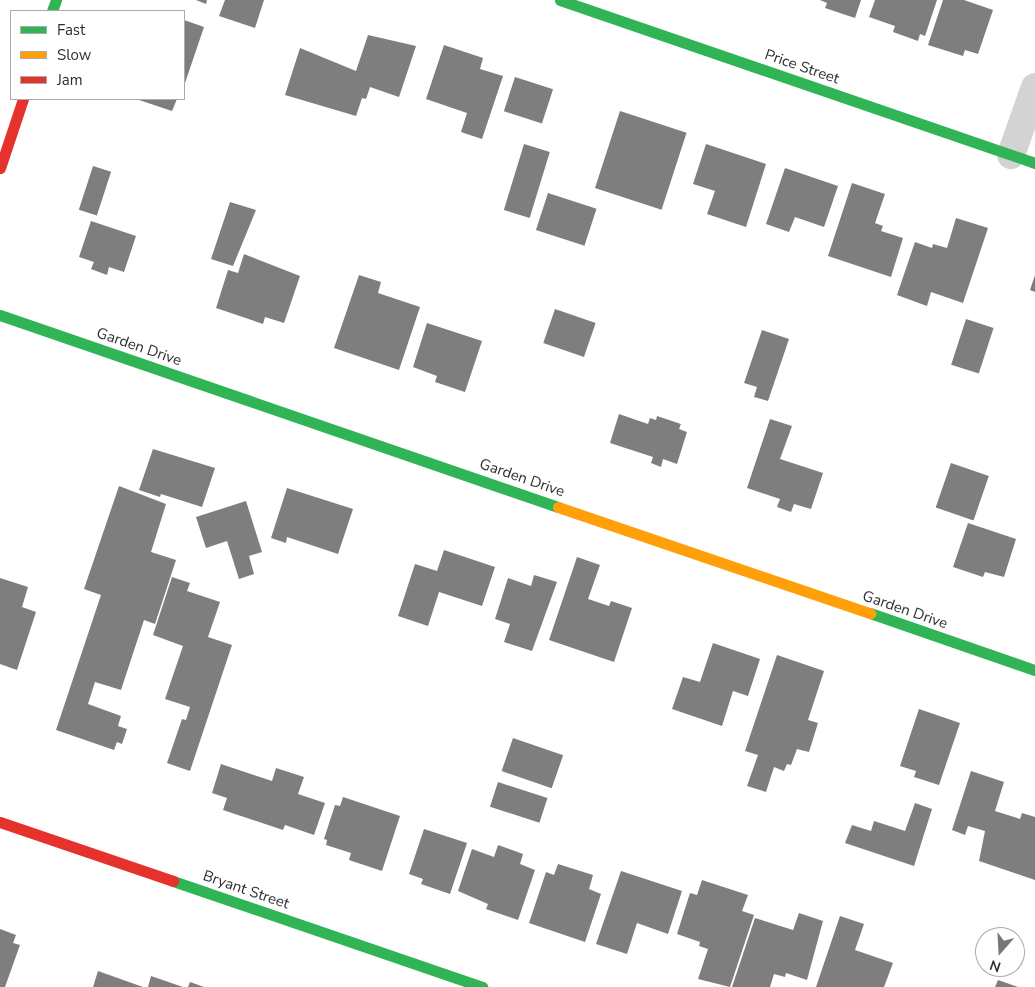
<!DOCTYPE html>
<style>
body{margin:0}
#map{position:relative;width:1035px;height:987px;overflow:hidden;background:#fff;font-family:"Nunito Sans",sans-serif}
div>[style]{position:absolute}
.building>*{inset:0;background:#7e7e7e;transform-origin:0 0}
.street>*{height:28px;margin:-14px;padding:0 14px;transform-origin:14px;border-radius:14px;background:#d3d3d3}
.fast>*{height:11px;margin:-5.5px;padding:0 5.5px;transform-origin:5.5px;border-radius:5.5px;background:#30b455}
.slow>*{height:11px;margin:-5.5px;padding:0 5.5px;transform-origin:5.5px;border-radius:5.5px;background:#ff9f0a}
.jam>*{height:11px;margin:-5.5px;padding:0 5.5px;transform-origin:5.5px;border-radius:5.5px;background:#e5322d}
span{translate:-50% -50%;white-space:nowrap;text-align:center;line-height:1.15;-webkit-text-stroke:5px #fff;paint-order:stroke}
.street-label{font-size:15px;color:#2e2e2e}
.legend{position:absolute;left:10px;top:10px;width:175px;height:90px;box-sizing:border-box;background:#fff;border:1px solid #ababab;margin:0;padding:6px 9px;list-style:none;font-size:15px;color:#2e2e2e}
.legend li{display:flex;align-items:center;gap:10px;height:25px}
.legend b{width:25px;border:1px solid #ababab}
.north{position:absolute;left:975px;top:927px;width:50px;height:50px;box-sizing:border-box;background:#fff;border:1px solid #ababab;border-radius:50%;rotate:199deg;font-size:14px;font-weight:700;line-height:20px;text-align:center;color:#2e2e2e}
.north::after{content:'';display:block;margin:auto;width:18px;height:22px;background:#777;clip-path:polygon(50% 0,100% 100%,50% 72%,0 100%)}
</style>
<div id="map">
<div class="building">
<div style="clip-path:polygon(196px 0,207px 0,206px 4px)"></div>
<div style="clip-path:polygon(225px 0,264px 0,255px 28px,219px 16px)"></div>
<div style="clip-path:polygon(820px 0,861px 0,855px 18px,825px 8px,827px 3px)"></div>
<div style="clip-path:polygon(875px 0,937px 0,925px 36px,920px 34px,918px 41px,893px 32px,895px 26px,869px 17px)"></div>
<div style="clip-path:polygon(943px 0,964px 0,993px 10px,978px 54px,965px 50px,963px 56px,928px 45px)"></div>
<div style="clip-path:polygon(184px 20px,204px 27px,184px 86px)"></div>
<div style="clip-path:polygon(368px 35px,416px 46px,399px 97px,370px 87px,366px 99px,362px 98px,356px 116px,285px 95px,300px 48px,356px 71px)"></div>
<div style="clip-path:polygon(444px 45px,483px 58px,480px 69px,503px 76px,482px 139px,461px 132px,467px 113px,426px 99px)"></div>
<div style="left:515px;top:77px;width:40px;height:36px;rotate:18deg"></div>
<div style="clip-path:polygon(136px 99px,177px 99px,172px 111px)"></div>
<div style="left:620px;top:111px;width:70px;height:81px;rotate:18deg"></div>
<div style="left:524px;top:144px;width:27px;height:69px;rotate:17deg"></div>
<div style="clip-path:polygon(706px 144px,766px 164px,746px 227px,707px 214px,715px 191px,693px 184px)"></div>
<div style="left:93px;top:166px;width:19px;height:46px;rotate:18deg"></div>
<div style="clip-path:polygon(785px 168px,838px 186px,824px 227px,795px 217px,789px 232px,766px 224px)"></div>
<div style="clip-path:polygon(852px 183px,885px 194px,875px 223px,883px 226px,881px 231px,903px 238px,891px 277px,828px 256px)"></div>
<div style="left:548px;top:193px;width:51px;height:39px;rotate:18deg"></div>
<div style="clip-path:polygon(230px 202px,256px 210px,233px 266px,211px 259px)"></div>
<div style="clip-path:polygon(956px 218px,988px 228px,963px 303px,931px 292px,927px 306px,897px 295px,915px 242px,932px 248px,933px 244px,947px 248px)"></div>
<div style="clip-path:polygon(91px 221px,136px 236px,124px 272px,109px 267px,107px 275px,91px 269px,94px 262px,79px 257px)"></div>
<div style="clip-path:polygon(244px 254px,300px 276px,284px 323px,265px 317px,263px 324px,216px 308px,228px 270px,238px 273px)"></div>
<div style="clip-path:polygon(359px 275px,381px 282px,378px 293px,420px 307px,399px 370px,334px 348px)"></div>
<div style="clip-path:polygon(1035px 275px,1035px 292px,1030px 290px)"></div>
<div style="left:555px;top:309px;width:43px;height:36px;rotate:19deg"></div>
<div style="left:966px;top:319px;width:29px;height:48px;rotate:18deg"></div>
<div style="clip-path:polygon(427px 323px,482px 341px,465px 392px,435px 382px,437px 376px,413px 367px)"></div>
<div style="clip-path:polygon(762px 330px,789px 339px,768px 401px,754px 397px,757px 387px,744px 383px)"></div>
<div style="clip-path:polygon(619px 414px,648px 424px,650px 418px,656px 420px,657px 416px,681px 424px,679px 429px,687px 432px,677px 464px,663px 459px,661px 467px,651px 463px,653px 457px,610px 443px)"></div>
<div style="clip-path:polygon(770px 419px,792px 426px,780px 459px,823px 473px,811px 509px,794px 504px,791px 512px,777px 507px,780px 499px,747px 488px)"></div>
<div style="clip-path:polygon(153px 449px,215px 468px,202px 507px,161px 494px,160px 497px,139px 490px)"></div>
<div style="left:951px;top:463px;width:40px;height:47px;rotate:19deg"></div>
<div style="clip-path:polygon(119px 486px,166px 504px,151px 552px,176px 560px,155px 624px,144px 620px,121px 690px,95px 682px,88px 704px,121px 716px,118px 726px,127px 729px,122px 744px,117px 742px,114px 750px,56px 730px,101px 595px,84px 589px)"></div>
<div style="clip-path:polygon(287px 488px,353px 509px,338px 554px,287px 537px,286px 543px,271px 538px)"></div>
<div style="clip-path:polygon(246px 501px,262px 552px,249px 556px,254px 574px,239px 579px,227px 541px,206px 548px,196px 517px)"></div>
<div style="clip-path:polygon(968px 523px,1016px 539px,1004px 577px,985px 572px,983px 577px,953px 567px)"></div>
<div style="clip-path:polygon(444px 550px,495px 567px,482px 606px,439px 592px,428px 626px,398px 616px,415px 564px,437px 571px)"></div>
<div style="clip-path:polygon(577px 557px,600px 565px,588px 599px,609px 606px,611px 601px,632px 608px,614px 662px,549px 640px)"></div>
<div style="clip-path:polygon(534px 575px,557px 582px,532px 651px,504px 642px,510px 624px,495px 619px,508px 578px,531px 586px)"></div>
<div style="clip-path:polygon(172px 577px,190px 583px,187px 591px,220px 602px,208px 637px,232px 645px,190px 771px,167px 763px,182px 719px,186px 720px,190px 707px,165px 699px,183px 646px,153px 635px)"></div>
<div style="clip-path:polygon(0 578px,28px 587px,22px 607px,36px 612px,17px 670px,0 664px)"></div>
<div style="clip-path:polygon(713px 643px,760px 659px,748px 696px,733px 691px,722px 726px,672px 709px,683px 677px,700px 682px)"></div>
<div style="clip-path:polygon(777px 655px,824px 671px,808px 720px,818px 723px,809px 752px,797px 749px,791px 765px,787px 764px,784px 771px,774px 767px,766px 792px,747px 786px,758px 755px,745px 751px)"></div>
<div style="clip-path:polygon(919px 709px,960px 723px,939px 785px,914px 777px,916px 771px,900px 766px)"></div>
<div style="left:513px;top:738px;width:53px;height:35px;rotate:19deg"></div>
<div style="clip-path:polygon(221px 764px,272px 781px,276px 768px,304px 777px,298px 794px,325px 803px,314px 835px,285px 825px,283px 830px,223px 810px,227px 798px,212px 793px)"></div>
<div style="clip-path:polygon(971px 771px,1004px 782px,995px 811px,1020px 819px,1022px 813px,1035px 817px,1035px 880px,979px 861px,985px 831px,968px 826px,965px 835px,952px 830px)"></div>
<div style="left:498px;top:782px;width:52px;height:26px;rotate:18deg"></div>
<div style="clip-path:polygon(343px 797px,400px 816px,382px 871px,349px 860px,351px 853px,326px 845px,327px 840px,324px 839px,335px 805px,340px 806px)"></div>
<div style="clip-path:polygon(915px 803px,932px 809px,914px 866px,845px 843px,852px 825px,871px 831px,874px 821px,905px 831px)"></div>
<div style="clip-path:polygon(424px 829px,467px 843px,450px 894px,421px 884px,423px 879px,409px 874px)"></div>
<div style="clip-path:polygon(498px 845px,523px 854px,520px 864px,535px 870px,518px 920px,486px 909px,488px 904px,458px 891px,472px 849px,494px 857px)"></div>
<div style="clip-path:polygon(558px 864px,593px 875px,589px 889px,601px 894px,585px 942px,529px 923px,546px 872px,554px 875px)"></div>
<div style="clip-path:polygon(621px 871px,682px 891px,668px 934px,637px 923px,627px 954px,596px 944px)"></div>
<div style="clip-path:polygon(702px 880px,748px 895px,742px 911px,754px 915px,730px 987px,698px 979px,708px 949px,699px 946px,700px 942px,677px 934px,690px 893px,697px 895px)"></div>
<div style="clip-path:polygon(799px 913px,823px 921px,807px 980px,786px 973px,785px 977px,774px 974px,770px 987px,732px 987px,755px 918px,793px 930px)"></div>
<div style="clip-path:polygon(840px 916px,864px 924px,855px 950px,893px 963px,884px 987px,816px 987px)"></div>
<div style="clip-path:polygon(0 929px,16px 935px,13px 943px,20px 945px,5px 987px,0 987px)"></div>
<div style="clip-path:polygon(98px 971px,143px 987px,93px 987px)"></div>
<div style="clip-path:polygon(151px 976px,183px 987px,148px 987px)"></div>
<div style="clip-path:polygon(998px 980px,1018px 987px,995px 987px)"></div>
<div style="clip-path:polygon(190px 982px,204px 987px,188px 987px)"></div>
</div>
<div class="street">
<div style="left:1011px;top:155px;width:72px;rotate:-70.6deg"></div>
</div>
<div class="fast">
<div style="left:560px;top:0;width:502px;rotate:18.94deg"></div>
<div style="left:52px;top:11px;width:12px;rotate:-70deg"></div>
<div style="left:0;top:315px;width:590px;rotate:18.99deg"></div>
<div style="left:870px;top:613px;width:175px;rotate:19.1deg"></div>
<div style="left:173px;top:881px;width:327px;rotate:18.9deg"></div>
</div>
<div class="slow">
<div style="left:558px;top:507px;width:330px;rotate:18.8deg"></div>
</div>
<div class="jam">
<div style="left:0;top:168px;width:73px;rotate:-71.6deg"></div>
<div style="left:0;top:822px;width:183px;rotate:18.8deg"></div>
</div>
<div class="street-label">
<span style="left:802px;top:67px;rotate:19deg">Price Street</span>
<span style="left:139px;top:347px;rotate:19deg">Garden Drive</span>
<span style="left:522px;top:478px;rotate:19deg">Garden Drive</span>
<span style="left:905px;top:610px;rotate:19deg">Garden Drive</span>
<span style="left:246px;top:890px;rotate:19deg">Bryant Street</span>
</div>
<ul class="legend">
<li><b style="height:6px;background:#30b455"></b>Fast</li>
<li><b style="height:6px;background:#ff9f0a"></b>Slow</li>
<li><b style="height:6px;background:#e5322d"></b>Jam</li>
</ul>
<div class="north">N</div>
</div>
